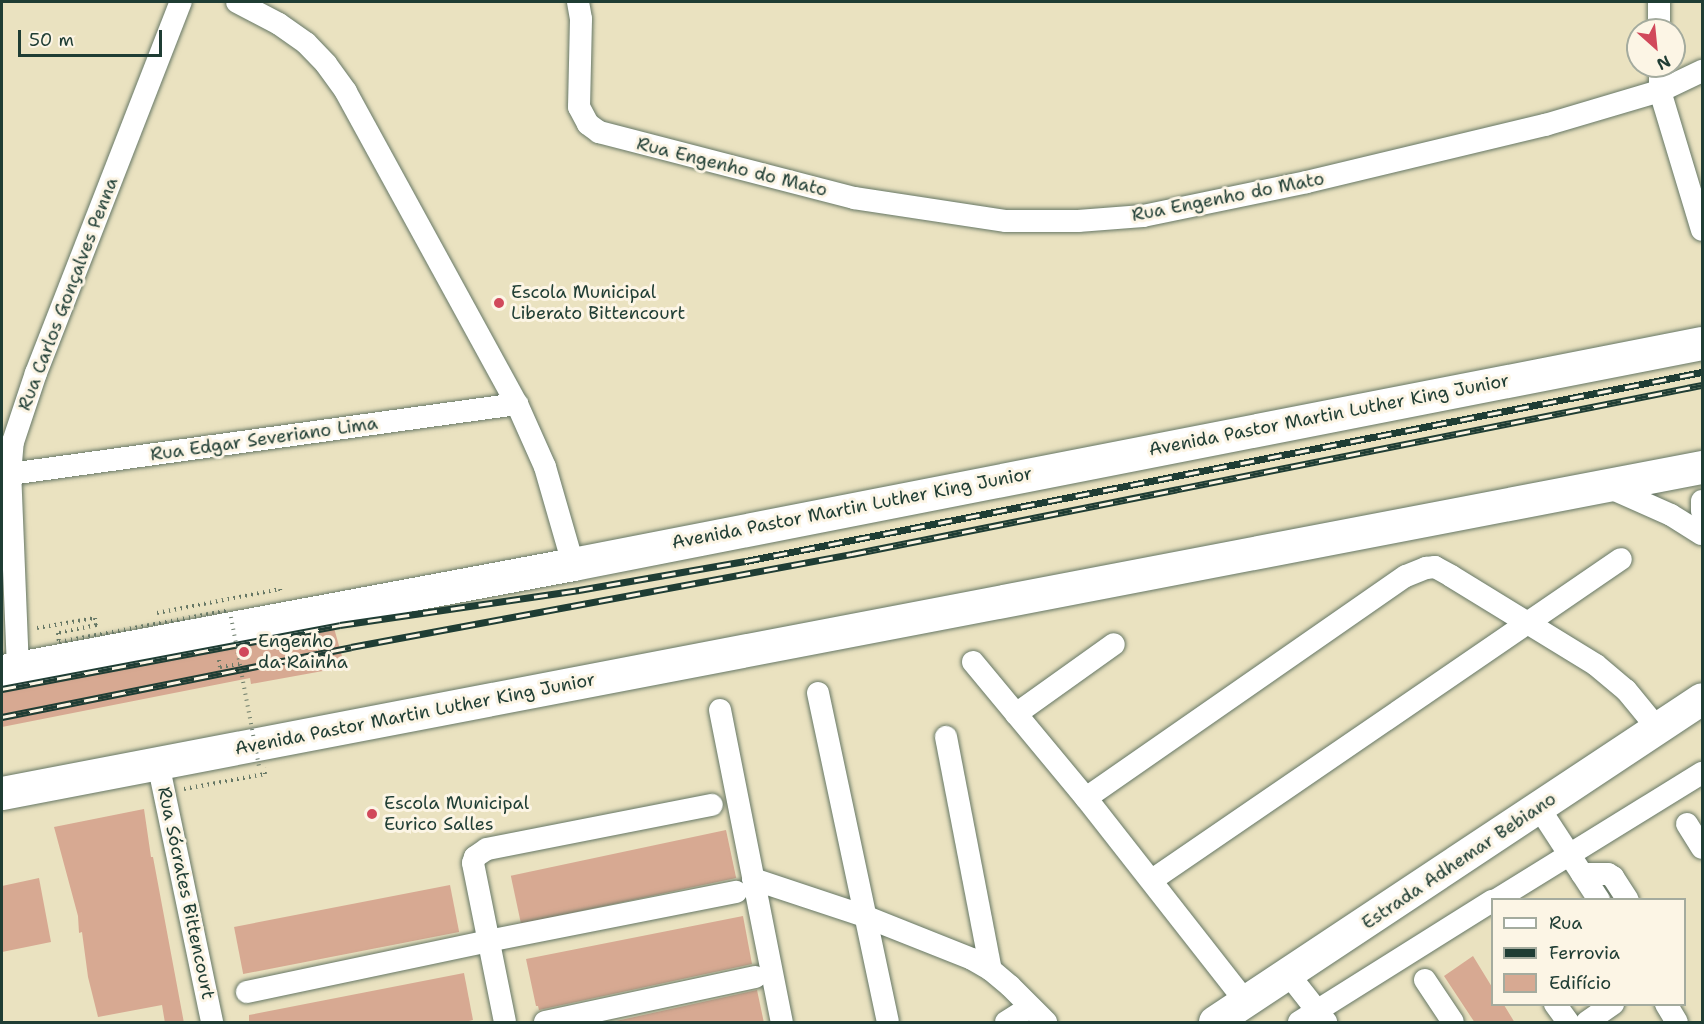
<!DOCTYPE html>
<meta charset="utf-8">
<style>
body{margin:0}
#map{position:relative;width:1704px;height:1024px;overflow:hidden;background:#eae2c0;font-family:"Shantell Sans",sans-serif}
div>[style]{position:absolute}
.building>*{inset:0;background:#d7a992;transform-origin:0 0}
.path>*{height:4px;margin-top:-2px;transform-origin:0;background:repeating-linear-gradient(90deg,#667765 0 1.5px,transparent 0 6px)}
.roads{filter:drop-shadow(0 0 2px #667765) drop-shadow(0 0 2px #667765)}
.street>*{height:22px;margin:-11px;padding:0 11px;transform-origin:11px;border-radius:11px;background:#fff}
.secondary>*{height:32px;margin:-16px;padding:0 16px;transform-origin:16px;border-radius:16px;background:#fff}
.primary>*{height:33px;margin:-16.5px;padding:0 16.5px;transform-origin:16.5px;border-radius:16.5px;background:#fff}
.rail>*{height:7px;margin-top:-3.5px;transform-origin:0;background:repeating-linear-gradient(90deg,#fcf5e5 0 14px,#1f3d34 0 28px);box-sizing:border-box;border-block:2px solid #1f3d34}
.path-bridge>*{height:4px;margin-top:-2px;transform-origin:0;background:repeating-linear-gradient(90deg,#667765 0 1.5px,transparent 0 6px)}
.dots>*{width:16px;height:16px;translate:-50% -50%;box-sizing:border-box;border:3px solid #fcf5e5;border-radius:50%}
span{translate:-50% -50%;white-space:nowrap;text-align:center;line-height:1.15;-webkit-text-stroke:6px #fcf5e5;paint-order:stroke}
.street-label{font-size:18px;color:#1f3d34}
.poi-label{font-size:18px;color:#1f3d34}
.left{translate:0 -50%;text-align:left}
.frame{position:absolute;inset:0;border:3px solid #1f3d34;pointer-events:none}
.legend{position:absolute;left:1491px;top:898px;width:195px;height:108px;box-sizing:border-box;background:#fcf5e5;border:2px solid #a4ab9e;margin:0;padding:8px 10px;list-style:none;font-size:18px;color:#1f3d34}
.legend li{display:flex;align-items:center;gap:12px;height:30px}
.legend b{width:30px;border:2px solid #a4ab9e}
.north{position:absolute;left:1626px;top:18px;width:60px;height:60px;box-sizing:border-box;background:#fcf5e5;border:2px solid #a4ab9e;border-radius:50%;rotate:153deg;font-size:16px;font-weight:700;line-height:24px;text-align:center;color:#1f3d34}
.north::after{content:'';display:block;margin:auto;width:21px;height:27px;background:#d1495b;clip-path:polygon(50% 0,100% 100%,50% 72%,0 100%)}
.scale{position:absolute;left:18px;top:30px;width:144px;height:27px;box-sizing:border-box;border:3px solid #1f3d34;border-top:0;padding-left:8px;font-size:18px;line-height:21px;white-space:nowrap;color:#1f3d34;-webkit-text-stroke:4px #fcf5e5;paint-order:stroke}
</style>
<div id="map">
<div class="building">
<div style="clip-path:polygon(334px 628px,345px 667px,251px 684px,250px 678px,2px 727px,2px 689px)"></div>
<div style="clip-path:polygon(144px 809px,151px 857px,153px 857px,184px 1023px,165px 1023px,162px 1005px,98px 1017px,88px 977px,82px 932px,79px 933px,78px 916px,54px 827px)"></div>
<div style="left:726px;top:830px;width:49px;height:220px;rotate:78deg"></div>
<div style="clip-path:polygon(39px 878px,51px 942px,2px 952px,2px 886px)"></div>
<div style="left:450px;top:885px;width:48px;height:220px;rotate:79deg"></div>
<div style="clip-path:polygon(743px 916px,752px 964px,539px 1010px,538px 1006px,536px 1006px,526px 959px)"></div>
<div style="clip-path:polygon(1473px 956px,1492px 987px,1492px 1005px,1504px 1005px,1515px 1023px,1475px 1023px,1444px 976px)"></div>
<div style="clip-path:polygon(464px 973px,473px 1020px,460px 1023px,249px 1023px,249px 1015px)"></div>
<div style="clip-path:polygon(757px 990px,764px 1023px,607px 1023px)"></div>
</div>
<div class="path">
<div style="left:157px;top:613px;width:125px;rotate:-11deg"></div>
<div style="left:280px;top:589px;width:5px;rotate:79deg"></div>
<div style="left:37px;top:628px;width:59px;rotate:-9.8deg"></div>
<div style="left:95px;top:618px;width:7px;rotate:82deg"></div>
<div style="left:96px;top:625px;width:4px"></div>
<div style="left:219px;top:660px;width:7px;rotate:82deg"></div>
<div style="left:220px;top:667px;width:20px;rotate:-9deg"></div>
<div style="left:184px;top:789px;width:82px;rotate:-10.5deg"></div>
<div style="left:265px;top:774px;width:6px;rotate:-99deg"></div>
</div>
<div class="roads">
<div class="street">
<div style="left:237px;top:2px;width:47px;rotate:27.6deg"></div>
<div style="left:279px;top:24px;width:33px;rotate:35deg"></div>
<div style="left:306px;top:43px;width:29px;rotate:46deg"></div>
<div style="left:326px;top:64px;width:34px;rotate:54deg"></div>
<div style="left:346px;top:92px;width:356px;rotate:61.3deg"></div>
<div style="left:517px;top:404px;width:69px;rotate:66deg"></div>
<div style="left:545px;top:467px;width:101px;rotate:73.9deg"></div>
<div style="left:578px;top:2px;width:17px;rotate:80deg"></div>
<div style="left:581px;top:19px;width:88px;rotate:91.3deg"></div>
<div style="left:579px;top:107px;width:19px;rotate:62deg"></div>
<div style="left:588px;top:124px;width:14px;rotate:36deg"></div>
<div style="left:599px;top:132px;width:263px;rotate:14.5deg"></div>
<div style="left:854px;top:198px;width:154px;rotate:8.6deg"></div>
<div style="left:1006px;top:221px;width:72px"></div>
<div style="left:1078px;top:221px;width:65px;rotate:-4.4deg"></div>
<div style="left:1143px;top:216px;width:167px;rotate:-11.7deg"></div>
<div style="left:1307px;top:182px;width:245px;rotate:-13.5deg"></div>
<div style="left:1545px;top:125px;width:120px;rotate:-16.5deg"></div>
<div style="left:1660px;top:91px;width:47px;rotate:-25.5deg"></div>
<div style="left:1659px;top:2px;width:28px;rotate:90deg"></div>
<div style="left:1660px;top:66px;width:25px;rotate:90deg"></div>
<div style="left:1660px;top:91px;width:145px;rotate:73.2deg"></div>
<div style="left:10px;top:474px;width:512px;rotate:-7.86deg"></div>
<div style="left:1608px;top:487px;width:69px;rotate:24deg"></div>
<div style="left:1671px;top:515px;width:36px;rotate:32deg"></div>
<div style="left:1702px;top:501px;width:10px;rotate:90deg"></div>
<div style="left:973px;top:662px;width:177px;rotate:50.3deg"></div>
<div style="left:1086px;top:798px;width:259px;rotate:51.9deg"></div>
<div style="left:18px;top:669px;width:195px;rotate:-92.3deg"></div>
<div style="left:10px;top:474px;width:32px;rotate:-85deg"></div>
<div style="left:13px;top:442px;width:73px;rotate:-71.6deg"></div>
<div style="left:36px;top:373px;width:398px;rotate:-68.7deg"></div>
<div style="left:818px;top:693px;width:336px;rotate:78deg"></div>
<div style="left:720px;top:710px;width:318px;rotate:78.8deg"></div>
<div style="left:1016px;top:714px;width:120px;rotate:-35.5deg"></div>
<div style="left:946px;top:737px;width:237px;rotate:79.1deg"></div>
<div style="left:158px;top:763px;width:265px;rotate:78.2deg"></div>
<div style="left:1086px;top:798px;width:389px;rotate:-34.8deg"></div>
<div style="left:1406px;top:576px;width:22px;rotate:-22deg"></div>
<div style="left:1426px;top:568px;width:9px;rotate:-6deg"></div>
<div style="left:1435px;top:567px;width:18px;rotate:29deg"></div>
<div style="left:1451px;top:576px;width:170px;rotate:31.5deg"></div>
<div style="left:1596px;top:665px;width:39px;rotate:40deg"></div>
<div style="left:1626px;top:690px;width:50px;rotate:50.6deg"></div>
<div style="left:1539px;top:808px;width:110px;rotate:56.9deg"></div>
<div style="left:1687px;top:824px;width:28px;rotate:58deg"></div>
<div style="left:1582px;top:874px;width:26px"></div>
<div style="left:1608px;top:874px;width:6px;rotate:31deg"></div>
<div style="left:1613px;top:877px;width:27px;rotate:57deg"></div>
<div style="left:753px;top:879px;width:117px;rotate:18.4deg"></div>
<div style="left:864px;top:916px;width:116px;rotate:21.7deg"></div>
<div style="left:972px;top:959px;width:22px;rotate:30deg"></div>
<div style="left:991px;top:970px;width:25px;rotate:40deg"></div>
<div style="left:1010px;top:986px;width:51px;rotate:45deg"></div>
<div style="left:1152px;top:880px;width:568px;rotate:-34.39deg"></div>
<div style="left:1496px;top:900px;width:242px;rotate:-31.7deg"></div>
<div style="left:1289px;top:975px;width:60px;rotate:51.8deg"></div>
<div style="left:1425px;top:980px;width:50px;rotate:56.3deg"></div>
<div style="left:247px;top:992px;width:246px;rotate:-11.9deg"></div>
<div style="left:488px;top:941px;width:253px;rotate:-11.2deg"></div>
<div style="left:1555px;top:1004px;width:22px;rotate:54deg"></div>
<div style="left:1666px;top:1004px;width:21px;rotate:59deg"></div>
<div style="left:505px;top:1022px;width:162px;rotate:-101.4deg"></div>
<div style="left:473px;top:863px;width:6px;rotate:-72deg"></div>
<div style="left:475px;top:857px;width:14px;rotate:-34deg"></div>
<div style="left:487px;top:849px;width:229px;rotate:-11.1deg"></div>
<div style="left:545px;top:1022px;width:215px;rotate:-12.1deg"></div>
<div style="left:1006px;top:1022px;width:28px;rotate:-32deg"></div>
<div style="left:1299px;top:1022px;width:228px;rotate:-32.1deg"></div>
<div style="left:1587px;top:1022px;width:32px;rotate:-35deg"></div>
</div>
<div class="secondary">
<div style="left:1215px;top:1022px;width:584px;rotate:-33.55deg"></div>
</div>
<div class="primary">
<div style="left:2px;top:671px;width:581px;rotate:-10.61deg"></div>
<div style="left:573px;top:564px;width:1150px;rotate:-11.08deg"></div>
<div style="left:2px;top:793px;width:1731px;rotate:-10.86deg"></div>
</div>
</div>
<div class="rail">
<div style="left:2px;top:689px;width:344px;rotate:-10.7deg"></div>
<div style="left:340px;top:625px;width:242px;rotate:-8.3deg"></div>
<div style="left:579px;top:590px;width:169px;rotate:-9.9deg"></div>
<div style="left:746px;top:561px;width:975px;rotate:-11.18deg"></div>
<div style="left:2px;top:717px;width:356px;rotate:-11.3deg"></div>
<div style="left:351px;top:647px;width:510px;rotate:-10.52deg"></div>
<div style="left:852px;top:554px;width:867px;rotate:-11.25deg"></div>
</div>
<div class="path-bridge">
<div style="left:231px;top:617px;width:153px;rotate:79.4deg"></div>
<div style="left:96px;top:625px;width:39px;rotate:168deg"></div>
<div style="left:58px;top:633px;width:9px;rotate:84deg"></div>
<div style="left:59px;top:642px;width:174px;rotate:-10.6deg"></div>
</div>
<div class="dots">
<div style="left:499px;top:303px;background:#d1495b"></div>
<div style="left:244px;top:652px;background:#d1495b"></div>
<div style="left:372px;top:814px;background:#d1495b"></div>
</div>
<div class="street-label">
<span style="left:732px;top:167px;rotate:14deg">Rua Engenho do Mato</span>
<span style="left:1228px;top:197px;rotate:-11deg">Rua Engenho do Mato</span>
<span style="left:68px;top:294px;rotate:-69deg">Rua Carlos Gonçalves Penna</span>
<span style="left:1329px;top:415px;rotate:-11deg">Avenida Pastor Martin Luther King Junior</span>
<span style="left:264px;top:439px;rotate:-8deg">Rua Edgar Severiano Lima</span>
<span style="left:852px;top:508px;rotate:-11deg">Avenida Pastor Martin Luther King Junior</span>
<span style="left:415px;top:714px;rotate:-11deg">Avenida Pastor Martin Luther King Junior</span>
<span style="left:1459px;top:861px;rotate:-34deg">Estrada Adhemar Bebiano</span>
<span style="left:186px;top:893px;rotate:78deg">Rua Sócrates Bittencourt</span>
</div>
<div class="poi-label">
<span class="left" style="left:511px;top:303px">Escola Municipal<br>Liberato Bittencourt</span>
<span class="left" style="left:258px;top:652px">Engenho<br>da Rainha</span>
<span class="left" style="left:384px;top:814px">Escola Municipal<br>Eurico Salles</span>
</div>
<div class="frame"></div>
<ul class="legend">
<li><b style="height:8px;background:#fff"></b>Rua</li>
<li><b style="height:8px;background:#1f3d34"></b>Ferrovia</li>
<li><b style="height:16px;background:#d7a992"></b>Edifício</li>
</ul>
<div class="north">N</div>
<div class="scale">50 m</div>
</div>
